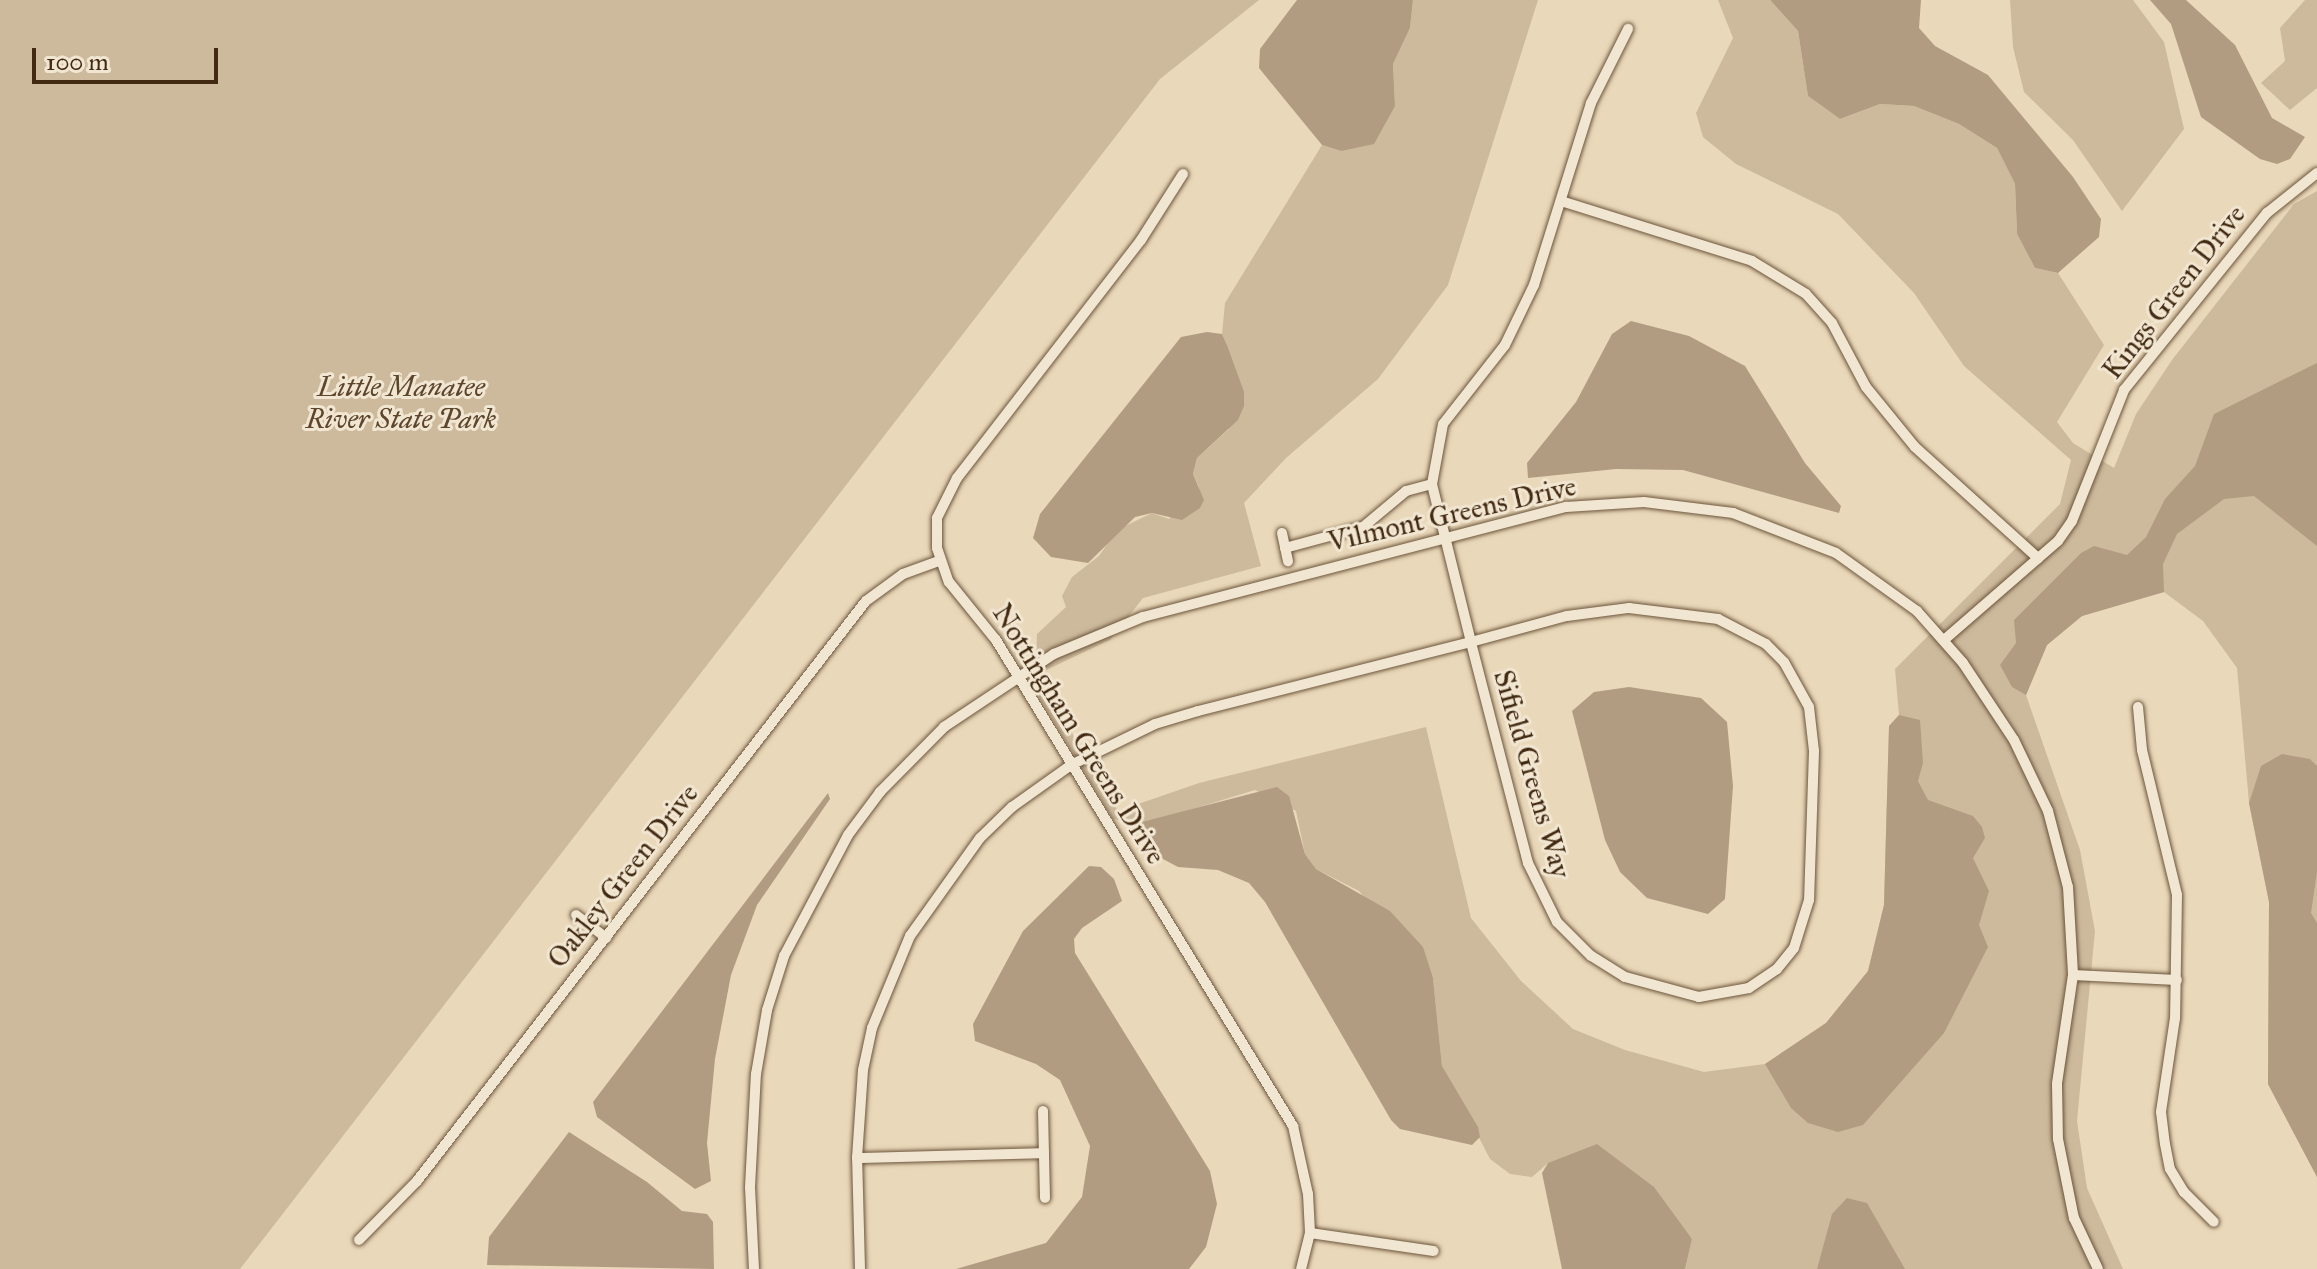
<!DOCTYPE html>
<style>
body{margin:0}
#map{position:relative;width:2317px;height:1269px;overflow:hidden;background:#ead8ba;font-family:"IM FELL Great Primer",serif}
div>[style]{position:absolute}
.green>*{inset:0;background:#cdba9d}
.water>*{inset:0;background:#b19c81}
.roads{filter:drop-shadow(0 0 2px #6c553b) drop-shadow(0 0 2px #6c553b)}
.street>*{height:10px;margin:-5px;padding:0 5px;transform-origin:5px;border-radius:5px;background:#f1e6d2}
span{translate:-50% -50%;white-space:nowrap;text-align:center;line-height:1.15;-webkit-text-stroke:6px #f1e6d2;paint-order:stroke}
.street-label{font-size:28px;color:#422911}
.park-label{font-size:28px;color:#5e462d;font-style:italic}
.scale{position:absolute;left:32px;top:48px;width:186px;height:36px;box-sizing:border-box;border:4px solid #422911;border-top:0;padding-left:10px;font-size:24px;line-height:28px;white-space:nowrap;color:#422911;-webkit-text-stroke:6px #f1e6d2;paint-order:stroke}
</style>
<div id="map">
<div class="green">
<div style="clip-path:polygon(0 0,1259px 0,1160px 79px,240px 1269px,0 1269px)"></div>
<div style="clip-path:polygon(1413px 0,1538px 0,1448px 285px,1378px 379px,1286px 458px,1244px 503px,1261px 566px,1143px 598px,1110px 640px,1046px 670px,1048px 692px,1118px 811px,1199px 783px,1426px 727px,1471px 918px,1521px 981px,1573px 1029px,1625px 1050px,1704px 1072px,1765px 1064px,1826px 1023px,1868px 971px,1884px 905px,1889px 726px,1899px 715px,1895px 669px,2060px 504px,2071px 460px,1964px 366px,1914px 293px,1838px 214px,1736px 164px,1703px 137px,1696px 113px,1733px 38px,1718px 0,1770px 0,1798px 31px,1808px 96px,1840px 119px,1880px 104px,1914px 106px,1959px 124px,1997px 148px,2015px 184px,2017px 234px,2035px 268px,2058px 273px,2104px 345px,2057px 422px,2073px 443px,2114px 468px,2136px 414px,2172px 360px,2294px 204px,2317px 191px,2317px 1177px,2268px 1084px,2269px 902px,2249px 803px,2237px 668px,2203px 621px,2164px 592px,2082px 616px,2047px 645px,2026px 695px,2080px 850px,2095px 931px,2077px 1121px,2087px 1188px,2123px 1269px,1685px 1269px,1692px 1238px,1548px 1163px,1532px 1177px,1510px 1174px,1490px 1159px,1442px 1066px,1433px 978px,1359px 891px,1316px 869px,1305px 854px,1296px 811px,1255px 790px,1170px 816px,1138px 823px,1113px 819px,1035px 690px,1037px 634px,1066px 607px,1062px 596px,1072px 577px,1099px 556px,1117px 530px,1152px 513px,1169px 519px,1199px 487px,1193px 474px,1197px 458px,1229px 429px,1227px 345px,1222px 334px,1225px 303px,1322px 145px,1341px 151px,1395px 106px,1393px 64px,1410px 28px)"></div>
<div style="clip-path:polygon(2010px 0,2133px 0,2164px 42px,2184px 129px,2122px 211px,2073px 140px,2024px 92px,2013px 47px)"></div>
<div style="clip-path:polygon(2305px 0,2317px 0,2317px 88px,2290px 110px,2261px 83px,2285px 61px,2280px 28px)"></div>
</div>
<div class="water">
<div style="clip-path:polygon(1297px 0,1413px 0,1410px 28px,1393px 64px,1395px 106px,1374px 144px,1341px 151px,1322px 145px,1259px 68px,1260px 49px)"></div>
<div style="clip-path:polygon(1770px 0,1921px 0,1919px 28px,1935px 46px,1988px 75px,2073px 177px,2101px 219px,2099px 237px,2058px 273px,2035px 268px,2017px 234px,2015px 184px,1997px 148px,1959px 124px,1914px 106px,1880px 104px,1840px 119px,1808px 96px,1798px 31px)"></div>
<div style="clip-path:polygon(2150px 0,2186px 0,2235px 45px,2272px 118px,2305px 137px,2290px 159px,2277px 164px,2260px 159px,2201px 117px,2171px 24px)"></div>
<div style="clip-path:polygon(1631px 321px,1689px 336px,1745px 366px,1805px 463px,1841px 506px,1839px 513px,1683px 470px,1616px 469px,1528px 478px,1527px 463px,1576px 402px,1612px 334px)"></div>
<div style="clip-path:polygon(1207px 332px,1222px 334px,1227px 345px,1244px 392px,1244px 406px,1238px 420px,1197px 458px,1193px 474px,1204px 500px,1200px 508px,1182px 520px,1152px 513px,1135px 517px,1088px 563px,1051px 557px,1033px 538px,1040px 514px,1181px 337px)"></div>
<div style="clip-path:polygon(2317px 363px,2317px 546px,2254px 496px,2224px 499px,2177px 534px,2163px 564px,2164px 592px,2082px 616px,2047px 645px,2026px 695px,2012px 687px,2000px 665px,2016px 643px,2014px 620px,2081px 553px,2094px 546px,2127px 555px,2146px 537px,2165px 499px,2195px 466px,2214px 414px)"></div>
<div style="clip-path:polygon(1629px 687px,1701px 698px,1727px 722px,1733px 786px,1725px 899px,1708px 914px,1647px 898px,1620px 872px,1605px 840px,1572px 711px,1594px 692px)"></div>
<div style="clip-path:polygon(1899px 715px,1920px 720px,1923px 763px,1918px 781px,1928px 800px,1973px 816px,1982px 827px,1985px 838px,1973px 858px,1989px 891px,1979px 925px,1988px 947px,1944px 1033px,1863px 1125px,1838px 1132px,1808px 1123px,1791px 1108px,1765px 1064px,1826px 1023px,1868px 971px,1884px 905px,1889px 726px)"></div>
<div style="clip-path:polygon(2282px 754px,2310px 759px,2317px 766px,2317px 872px,2311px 913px,2317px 923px,2317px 1177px,2268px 1084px,2269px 902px,2249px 803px,2261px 766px)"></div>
<div style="clip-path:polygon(1277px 787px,1289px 796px,1305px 854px,1316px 869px,1390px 911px,1423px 947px,1433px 978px,1442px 1066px,1478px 1127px,1480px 1137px,1472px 1145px,1400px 1129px,1391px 1120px,1265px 902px,1249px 883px,1218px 870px,1178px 867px,1161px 858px,1140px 834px,1138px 823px)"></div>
<div style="clip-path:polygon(828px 793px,830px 799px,757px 905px,731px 975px,715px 1059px,707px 1143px,711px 1181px,695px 1189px,597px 1117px,593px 1102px)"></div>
<div style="clip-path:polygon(1089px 866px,1101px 867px,1114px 879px,1122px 901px,1082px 928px,1074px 939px,1075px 953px,1210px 1171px,1217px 1204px,1206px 1247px,1189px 1269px,956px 1269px,1046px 1243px,1082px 1197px,1090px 1146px,1060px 1080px,1036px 1064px,975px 1041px,973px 1024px,1023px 931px)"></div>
<div style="clip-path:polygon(569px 1132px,647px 1182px,682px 1211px,707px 1214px,713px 1222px,714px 1269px,487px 1265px,489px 1237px)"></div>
<div style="clip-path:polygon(1597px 1144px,1654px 1187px,1692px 1239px,1685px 1269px,1562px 1269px,1542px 1173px,1548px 1163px)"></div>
<div style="clip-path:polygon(1847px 1198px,1867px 1203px,1905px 1269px,1817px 1269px,1832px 1214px)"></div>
</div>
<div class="roads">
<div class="street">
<div style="left:1183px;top:174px;width:78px;rotate:122.5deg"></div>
<div style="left:1141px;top:240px;width:301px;rotate:127.7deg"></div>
<div style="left:957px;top:478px;width:45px;rotate:116.6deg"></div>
<div style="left:937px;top:518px;width:30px;rotate:90deg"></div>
<div style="left:937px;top:548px;width:36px;rotate:71deg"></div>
<div style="left:949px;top:582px;width:75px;rotate:51deg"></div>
<div style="left:996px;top:640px;width:570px;rotate:58.57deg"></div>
<div style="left:1293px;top:1126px;width:70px;rotate:77.6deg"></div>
<div style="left:1308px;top:1194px;width:39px;rotate:87deg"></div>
<div style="left:1310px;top:1233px;width:37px;rotate:104deg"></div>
<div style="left:1561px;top:201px;width:200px;rotate:17.4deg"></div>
<div style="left:1752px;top:261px;width:63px;rotate:31.4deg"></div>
<div style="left:1806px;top:294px;width:39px;rotate:48deg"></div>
<div style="left:1832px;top:323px;width:72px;rotate:62deg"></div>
<div style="left:1866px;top:387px;width:77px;rotate:50.8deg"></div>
<div style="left:1915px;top:447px;width:166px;rotate:42.1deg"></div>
<div style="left:1282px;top:533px;width:29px;rotate:78deg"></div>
<div style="left:1285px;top:548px;width:81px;rotate:-15.1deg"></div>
<div style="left:1363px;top:527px;width:56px;rotate:-39.9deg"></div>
<div style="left:1406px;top:491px;width:27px;rotate:-15deg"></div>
<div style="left:1944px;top:640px;width:151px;rotate:-41deg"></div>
<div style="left:2058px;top:541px;width:24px;rotate:-55deg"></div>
<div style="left:2072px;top:521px;width:141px;rotate:-68.3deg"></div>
<div style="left:2124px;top:390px;width:228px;rotate:-51.1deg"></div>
<div style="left:2267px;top:213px;width:64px;rotate:-38.7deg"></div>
<div style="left:2138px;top:707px;width:43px;rotate:84.7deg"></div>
<div style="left:2142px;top:750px;width:149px;rotate:76.4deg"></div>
<div style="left:2177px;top:895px;width:123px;rotate:90.9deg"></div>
<div style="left:2175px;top:1018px;width:95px;rotate:98.5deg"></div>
<div style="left:2161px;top:1112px;width:32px;rotate:83deg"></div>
<div style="left:2165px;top:1144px;width:25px;rotate:79deg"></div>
<div style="left:2170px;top:1169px;width:27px;rotate:59deg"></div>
<div style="left:2184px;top:1192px;width:42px;rotate:45deg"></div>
<div style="left:576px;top:915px;width:38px;rotate:37deg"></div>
<div style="left:2073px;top:975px;width:104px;rotate:2.8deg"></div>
<div style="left:1043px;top:1111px;width:87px;rotate:88.7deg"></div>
<div style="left:857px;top:1158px;width:187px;rotate:-1.5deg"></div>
<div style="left:1310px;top:1233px;width:125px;rotate:8.3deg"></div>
<div style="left:359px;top:1240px;width:83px;rotate:-45.5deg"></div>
<div style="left:417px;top:1181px;width:733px;rotate:-52.26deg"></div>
<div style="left:866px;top:601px;width:46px;rotate:-36.1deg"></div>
<div style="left:903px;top:574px;width:38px;rotate:-20deg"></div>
<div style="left:754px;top:1269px;width:82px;rotate:-92.8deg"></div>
<div style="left:750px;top:1187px;width:113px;rotate:-87deg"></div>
<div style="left:756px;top:1074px;width:65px;rotate:-80.2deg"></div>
<div style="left:767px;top:1010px;width:57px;rotate:-72.5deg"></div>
<div style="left:784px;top:956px;width:137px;rotate:-62.1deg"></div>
<div style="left:848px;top:835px;width:54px;rotate:-53.3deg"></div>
<div style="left:880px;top:792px;width:91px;rotate:-45.4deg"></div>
<div style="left:944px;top:727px;width:132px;rotate:-33.6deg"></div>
<div style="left:1054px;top:654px;width:96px;rotate:-22.6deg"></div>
<div style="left:1143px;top:617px;width:437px;rotate:-14.6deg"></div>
<div style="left:1566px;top:507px;width:78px;rotate:-3.7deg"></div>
<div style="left:1644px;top:502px;width:90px;rotate:7deg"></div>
<div style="left:1733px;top:513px;width:110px;rotate:21.2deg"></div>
<div style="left:1836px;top:553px;width:100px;rotate:35.6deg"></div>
<div style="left:1917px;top:611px;width:69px;rotate:48.5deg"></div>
<div style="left:1963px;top:663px;width:92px;rotate:56.5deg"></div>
<div style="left:2014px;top:740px;width:79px;rotate:64.4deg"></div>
<div style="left:2048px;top:811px;width:79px;rotate:75.3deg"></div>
<div style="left:2068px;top:887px;width:88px;rotate:86.7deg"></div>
<div style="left:2073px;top:975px;width:110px;rotate:98.4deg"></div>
<div style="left:2057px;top:1084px;width:55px;rotate:89deg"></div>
<div style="left:2058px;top:1139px;width:81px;rotate:78.6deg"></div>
<div style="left:2074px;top:1218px;width:56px;rotate:64.8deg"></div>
<div style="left:860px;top:1269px;width:111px;rotate:-91.5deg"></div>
<div style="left:857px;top:1158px;width:88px;rotate:-86.1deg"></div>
<div style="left:863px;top:1070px;width:43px;rotate:-77.9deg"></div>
<div style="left:872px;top:1028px;width:100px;rotate:-67.6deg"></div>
<div style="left:910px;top:936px;width:120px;rotate:-54.5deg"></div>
<div style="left:980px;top:838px;width:45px;rotate:-44.1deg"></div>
<div style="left:1012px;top:807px;width:72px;rotate:-35.4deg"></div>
<div style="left:1071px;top:765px;width:93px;rotate:-26deg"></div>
<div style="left:1155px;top:724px;width:45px;rotate:-16.8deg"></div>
<div style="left:1198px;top:711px;width:282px;rotate:-14.2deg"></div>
<div style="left:1471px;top:642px;width:99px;rotate:-15.2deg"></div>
<div style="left:1567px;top:616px;width:63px;rotate:-7.4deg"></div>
<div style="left:1629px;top:608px;width:90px;rotate:7deg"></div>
<div style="left:1718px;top:619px;width:54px;rotate:27.5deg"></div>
<div style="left:1766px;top:644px;width:25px;rotate:45deg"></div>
<div style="left:1784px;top:662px;width:51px;rotate:60.9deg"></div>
<div style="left:1809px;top:707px;width:44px;rotate:83.5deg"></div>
<div style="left:1814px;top:751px;width:149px;rotate:91.9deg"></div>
<div style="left:1809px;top:900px;width:50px;rotate:107.4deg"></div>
<div style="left:1794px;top:948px;width:27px;rotate:129deg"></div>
<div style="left:1777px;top:969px;width:34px;rotate:146deg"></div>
<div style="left:1749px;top:988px;width:51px;rotate:169.8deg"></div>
<div style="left:1699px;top:997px;width:77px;rotate:-164.9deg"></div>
<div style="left:1625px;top:977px;width:40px;rotate:-148deg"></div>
<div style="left:1591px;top:956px;width:48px;rotate:-135deg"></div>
<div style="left:1557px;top:922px;width:66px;rotate:-116.2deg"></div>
<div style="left:1528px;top:863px;width:228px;rotate:-104.5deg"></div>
<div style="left:1471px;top:642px;width:163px;rotate:-103.9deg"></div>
<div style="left:1432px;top:484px;width:61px;rotate:-79.6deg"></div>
<div style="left:1443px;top:424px;width:100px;rotate:-51.9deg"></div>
<div style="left:1505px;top:345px;width:67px;rotate:-64.2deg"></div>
<div style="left:1534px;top:285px;width:191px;rotate:-72.6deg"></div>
<div style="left:1591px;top:103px;width:83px;rotate:-63.4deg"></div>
</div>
</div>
<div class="street-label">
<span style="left:2174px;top:292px;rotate:-52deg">Kings Green Drive</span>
<span style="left:1452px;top:514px;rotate:-13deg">Vilmont Greens Drive</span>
<span style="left:1079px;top:734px;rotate:58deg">Nottingham Greens Drive</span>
<span style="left:1532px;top:774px;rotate:74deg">Sifield Greens Way</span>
<span style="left:623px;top:876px;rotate:-52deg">Oakley Green Drive</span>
</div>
<div class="park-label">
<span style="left:401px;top:403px">Little Manatee<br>River State Park</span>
</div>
<div class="scale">100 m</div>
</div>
